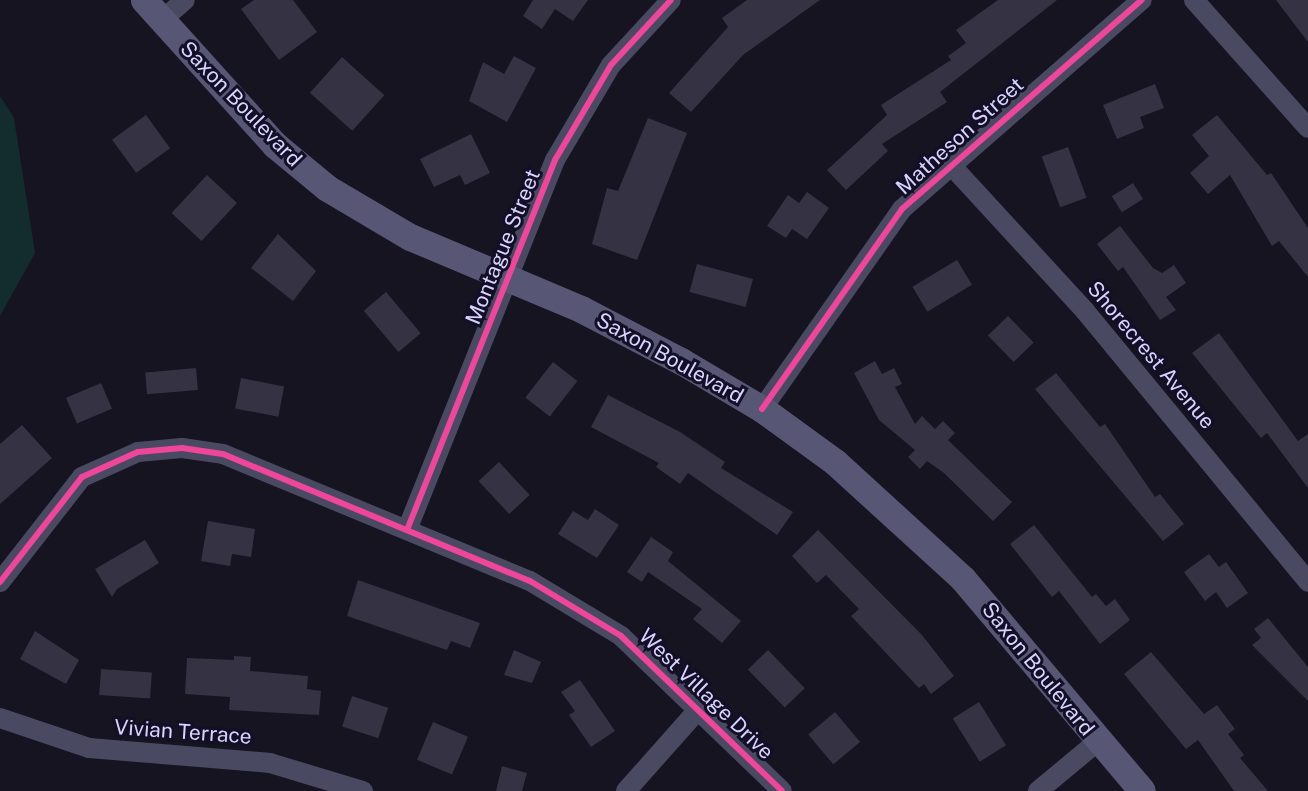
<!DOCTYPE html>
<style>
body{margin:0}
#map{position:relative;width:1308px;height:791px;overflow:hidden;background:#161421;font-family:"Public Sans",sans-serif}
div>[style]{position:absolute}
.green>*{inset:0;background:#132c2d}
.building>*{inset:0;background:#343243;transform-origin:0 0}
.minor>*{height:20px;margin:-10px;padding:0 10px;transform-origin:10px;border-radius:10px;background:#4a4962}
.secondary>*{height:27px;margin:-13.5px;padding:0 13.5px;transform-origin:13.5px;border-radius:13.5px;background:#575674}
.cycleway>*{height:6px;margin:-3px;padding:0 3px;transform-origin:3px;border-radius:3px;background:#ed469a}
span{translate:-50% -50%;white-space:nowrap;text-align:center;line-height:1.15;-webkit-text-stroke:6px #130f26;paint-order:stroke}
.street-label{font-size:21px;color:#d9d4ff}
</style>
<div id="map">
<div class="green">
<div style="clip-path:polygon(0 96px,14px 118px,35px 253px,0 316px)"></div>
</div>
<div class="building">
<div style="clip-path:polygon(254px 0,293px 0,317px 32px,279px 60px,241px 9px)"></div>
<div style="clip-path:polygon(533px 0,588px 0,573px 21px,555px 9px,542px 29px,523px 16px)"></div>
<div style="clip-path:polygon(747px 0,820px 0,743px 55px,691px 112px,669px 93px,728px 27px,722px 18px)"></div>
<div style="clip-path:polygon(998px 0,1057px 0,940px 92px,947px 102px,882px 144px,888px 151px,846px 190px,827px 170px,887px 115px,881px 105px,951px 60px,948px 56px,966px 43px,956px 30px)"></div>
<div style="clip-path:polygon(1276px 0,1308px 0,1308px 42px)"></div>
<div style="clip-path:polygon(514px 56px,536px 68px,507px 122px,469px 101px,483px 62px,504px 74px)"></div>
<div style="left:342px;top:57px;width:57px;height:48px;rotate:42deg"></div>
<div style="clip-path:polygon(1155px 84px,1164px 108px,1140px 117px,1144px 128px,1117px 139px,1103px 105px)"></div>
<div style="left:146px;top:115px;width:41px;height:42px;rotate:54deg"></div>
<div style="clip-path:polygon(1217px 115px,1267px 175px,1271px 173px,1308px 228px,1308px 277px,1279px 241px,1272px 246px,1230px 175px,1208px 194px,1190px 173px,1209px 156px,1192px 135px)"></div>
<div style="clip-path:polygon(648px 118px,687px 133px,637px 260px,592px 244px,607px 188px,618px 191px)"></div>
<div style="clip-path:polygon(471px 134px,490px 173px,465px 185px,460px 175px,434px 187px,420px 159px)"></div>
<div style="left:1068px;top:147px;width:54px;height:28px;rotate:70deg"></div>
<div style="left:207px;top:175px;width:41px;height:52px;rotate:43deg"></div>
<div style="left:1133px;top:183px;width:19px;height:25px;rotate:58deg"></div>
<div style="clip-path:polygon(807px 192px,829px 208px,807px 239px,792px 229px,786px 238px,767px 226px,788px 195px,799px 203px)"></div>
<div style="clip-path:polygon(1120px 226px,1153px 268px,1162px 273px,1174px 265px,1186px 283px,1166px 297px,1176px 310px,1160px 320px,1123px 267px,1118px 271px,1097px 244px)"></div>
<div style="clip-path:polygon(278px 234px,316px 271px,293px 301px,251px 268px)"></div>
<div style="left:957px;top:260px;width:29px;height:52px;rotate:59deg"></div>
<div style="left:697px;top:264px;width:58px;height:29px;rotate:15deg"></div>
<div style="left:386px;top:292px;width:54px;height:29px;rotate:50deg"></div>
<div style="left:1008px;top:316px;width:37px;height:28px;rotate:46deg"></div>
<div style="clip-path:polygon(1219px 333px,1298px 441px,1308px 434px,1308px 488px,1267px 433px,1261px 438px,1192px 353px)"></div>
<div style="clip-path:polygon(875px 361px,882px 374px,894px 368px,902px 384px,895px 387px,915px 424px,922px 416px,935px 429px,943px 421px,955px 433px,948px 440px,1012px 502px,993px 521px,944px 473px,927px 461px,920px 469px,908px 457px,915px 450px,879px 420px,854px 373px)"></div>
<div style="left:553px;top:362px;width:31px;height:45px;rotate:38deg"></div>
<div style="left:196px;top:368px;width:22px;height:51px;rotate:85deg"></div>
<div style="clip-path:polygon(1056px 373px,1100px 427px,1105px 424px,1155px 497px,1160px 494px,1184px 524px,1163px 541px,1035px 389px)"></div>
<div style="left:241px;top:378px;width:44px;height:31px;rotate:11deg"></div>
<div style="left:101px;top:383px;width:28px;height:38px;rotate:67deg"></div>
<div style="clip-path:polygon(608px 395px,680px 432px,725px 462px,721px 468px,793px 512px,777px 535px,688px 473px,680px 484px,656px 467px,659px 463px,591px 427px)"></div>
<div style="clip-path:polygon(22px 425px,52px 458px,0 504px,0 444px)"></div>
<div style="left:499px;top:462px;width:45px;height:28px;rotate:47deg"></div>
<div style="clip-path:polygon(595px 509px,619px 525px,597px 558px,558px 534px,573px 511px,588px 520px)"></div>
<div style="clip-path:polygon(208px 521px,255px 529px,251px 557px,232px 554px,230px 566px,201px 561px)"></div>
<div style="clip-path:polygon(1034px 525px,1092px 597px,1096px 594px,1106px 606px,1115px 599px,1130px 620px,1100px 644px,1059px 591px,1052px 597px,1010px 544px)"></div>
<div style="clip-path:polygon(818px 530px,922px 635px,954px 676px,931px 694px,924px 684px,919px 688px,851px 616px,859px 609px,826px 575px,817px 583px,792px 556px)"></div>
<div style="clip-path:polygon(651px 537px,673px 552px,668px 561px,741px 621px,722px 643px,693px 619px,702px 609px,648px 572px,642px 582px,627px 572px)"></div>
<div style="clip-path:polygon(145px 540px,159px 563px,117px 589px,112px 597px,95px 569px)"></div>
<div style="clip-path:polygon(1209px 554px,1219px 567px,1226px 562px,1248px 593px,1227px 608px,1216px 592px,1205px 601px,1184px 572px)"></div>
<div style="clip-path:polygon(358px 580px,480px 623px,470px 648px,451px 641px,447px 650px,347px 616px)"></div>
<div style="clip-path:polygon(1268px 618px,1308px 667px,1308px 701px,1252px 645px,1261px 638px,1254px 629px)"></div>
<div style="clip-path:polygon(35px 631px,79px 660px,66px 684px,20px 659px)"></div>
<div style="clip-path:polygon(514px 650px,541px 662px,532px 683px,504px 675px)"></div>
<div style="left:768px;top:650px;width:53px;height:28px;rotate:46deg"></div>
<div style="clip-path:polygon(1151px 652px,1204px 714px,1217px 705px,1235px 729px,1228px 734px,1244px 755px,1240px 758px,1268px 791px,1234px 791px,1198px 740px,1186px 749px,1124px 674px)"></div>
<div style="clip-path:polygon(234px 656px,251px 657px,250px 671px,308px 676px,307px 689px,321px 691px,319px 715px,229px 710px,230px 697px,185px 694px,187px 658px,234px 660px)"></div>
<div style="left:101px;top:669px;width:51px;height:26px;rotate:4deg"></div>
<div style="clip-path:polygon(580px 680px,615px 731px,591px 747px,569px 715px,575px 711px,561px 692px)"></div>
<div style="left:352px;top:696px;width:38px;height:32px;rotate:18deg"></div>
<div style="left:979px;top:702px;width:51px;height:31px;rotate:58deg"></div>
<div style="left:835px;top:712px;width:39px;height:35px;rotate:50deg"></div>
<div style="left:433px;top:722px;width:38px;height:41px;rotate:23deg"></div>
<div style="clip-path:polygon(502px 766px,527px 773px,522px 791px,496px 791px)"></div>
</div>
<div class="minor">
<div style="left:1194px;top:0;width:171px;rotate:48.3deg"></div>
<div style="left:162px;top:20px;width:30px;rotate:-41deg"></div>
<div style="left:950px;top:164px;width:200px;rotate:47.4deg"></div>
<div style="left:1085px;top:311px;width:351px;rotate:50.5deg"></div>
<div style="left:762px;top:409px;width:244px;rotate:-55deg"></div>
<div style="left:902px;top:209px;width:318px;rotate:-41.1deg"></div>
<div style="left:407px;top:530px;width:399px;rotate:-68.2deg"></div>
<div style="left:555px;top:160px;width:110px;rotate:-59.5deg"></div>
<div style="left:611px;top:65px;width:88px;rotate:-47.3deg"></div>
<div style="left:0;top:582px;width:133px;rotate:-52deg"></div>
<div style="left:82px;top:477px;width:61px;rotate:-24.1deg"></div>
<div style="left:138px;top:452px;width:44px;rotate:-5.2deg"></div>
<div style="left:182px;top:448px;width:41px;rotate:8.3deg"></div>
<div style="left:223px;top:454px;width:332px;rotate:22.5deg"></div>
<div style="left:530px;top:581px;width:106px;rotate:31.1deg"></div>
<div style="left:621px;top:636px;width:223px;rotate:43.9deg"></div>
<div style="left:0;top:718px;width:94px;rotate:18.6deg"></div>
<div style="left:89px;top:748px;width:182px;rotate:4.7deg"></div>
<div style="left:270px;top:763px;width:97px;rotate:16.8deg"></div>
<div style="left:626px;top:791px;width:108px;rotate:-48.4deg"></div>
<div style="left:1038px;top:791px;width:77px;rotate:-39.7deg"></div>
</div>
<div class="secondary">
<div style="left:144px;top:0;width:195px;rotate:47.9deg"></div>
<div style="left:275px;top:145px;width:67px;rotate:39.6deg"></div>
<div style="left:327px;top:188px;width:96px;rotate:30.6deg"></div>
<div style="left:410px;top:237px;width:186px;rotate:22.8deg"></div>
<div style="left:581px;top:309px;width:113px;rotate:27.5deg"></div>
<div style="left:681px;top:361px;width:94px;rotate:30.7deg"></div>
<div style="left:762px;top:409px;width:90px;rotate:36deg"></div>
<div style="left:835px;top:462px;width:173px;rotate:42.4deg"></div>
<div style="left:963px;top:579px;width:277px;rotate:49.8deg"></div>
</div>
<div class="cycleway">
<div style="left:762px;top:409px;width:244px;rotate:-55deg"></div>
<div style="left:902px;top:209px;width:318px;rotate:-41.1deg"></div>
<div style="left:407px;top:530px;width:399px;rotate:-68.2deg"></div>
<div style="left:555px;top:160px;width:110px;rotate:-59.5deg"></div>
<div style="left:611px;top:65px;width:88px;rotate:-47.3deg"></div>
<div style="left:0;top:582px;width:133px;rotate:-52deg"></div>
<div style="left:82px;top:477px;width:61px;rotate:-24.1deg"></div>
<div style="left:138px;top:452px;width:44px;rotate:-5.2deg"></div>
<div style="left:182px;top:448px;width:41px;rotate:8.3deg"></div>
<div style="left:223px;top:454px;width:332px;rotate:22.5deg"></div>
<div style="left:530px;top:581px;width:106px;rotate:31.1deg"></div>
<div style="left:621px;top:636px;width:223px;rotate:43.9deg"></div>
</div>
<div class="street-label">
<span style="left:241px;top:104px;rotate:46deg">Saxon Boulevard</span>
<span style="left:960px;top:136px;rotate:-42deg">Matheson Street</span>
<span style="left:503px;top:247px;rotate:-68deg">Montague Street</span>
<span style="left:1151px;top:355px;rotate:50deg">Shorecrest Avenue</span>
<span style="left:670px;top:358px;rotate:29deg">Saxon Boulevard</span>
<span style="left:1038px;top:669px;rotate:51deg">Saxon Boulevard</span>
<span style="left:706px;top:694px;rotate:44deg">West Village Drive</span>
<span style="left:183px;top:732px;rotate:4deg">Vivian Terrace</span>
</div>
</div>
